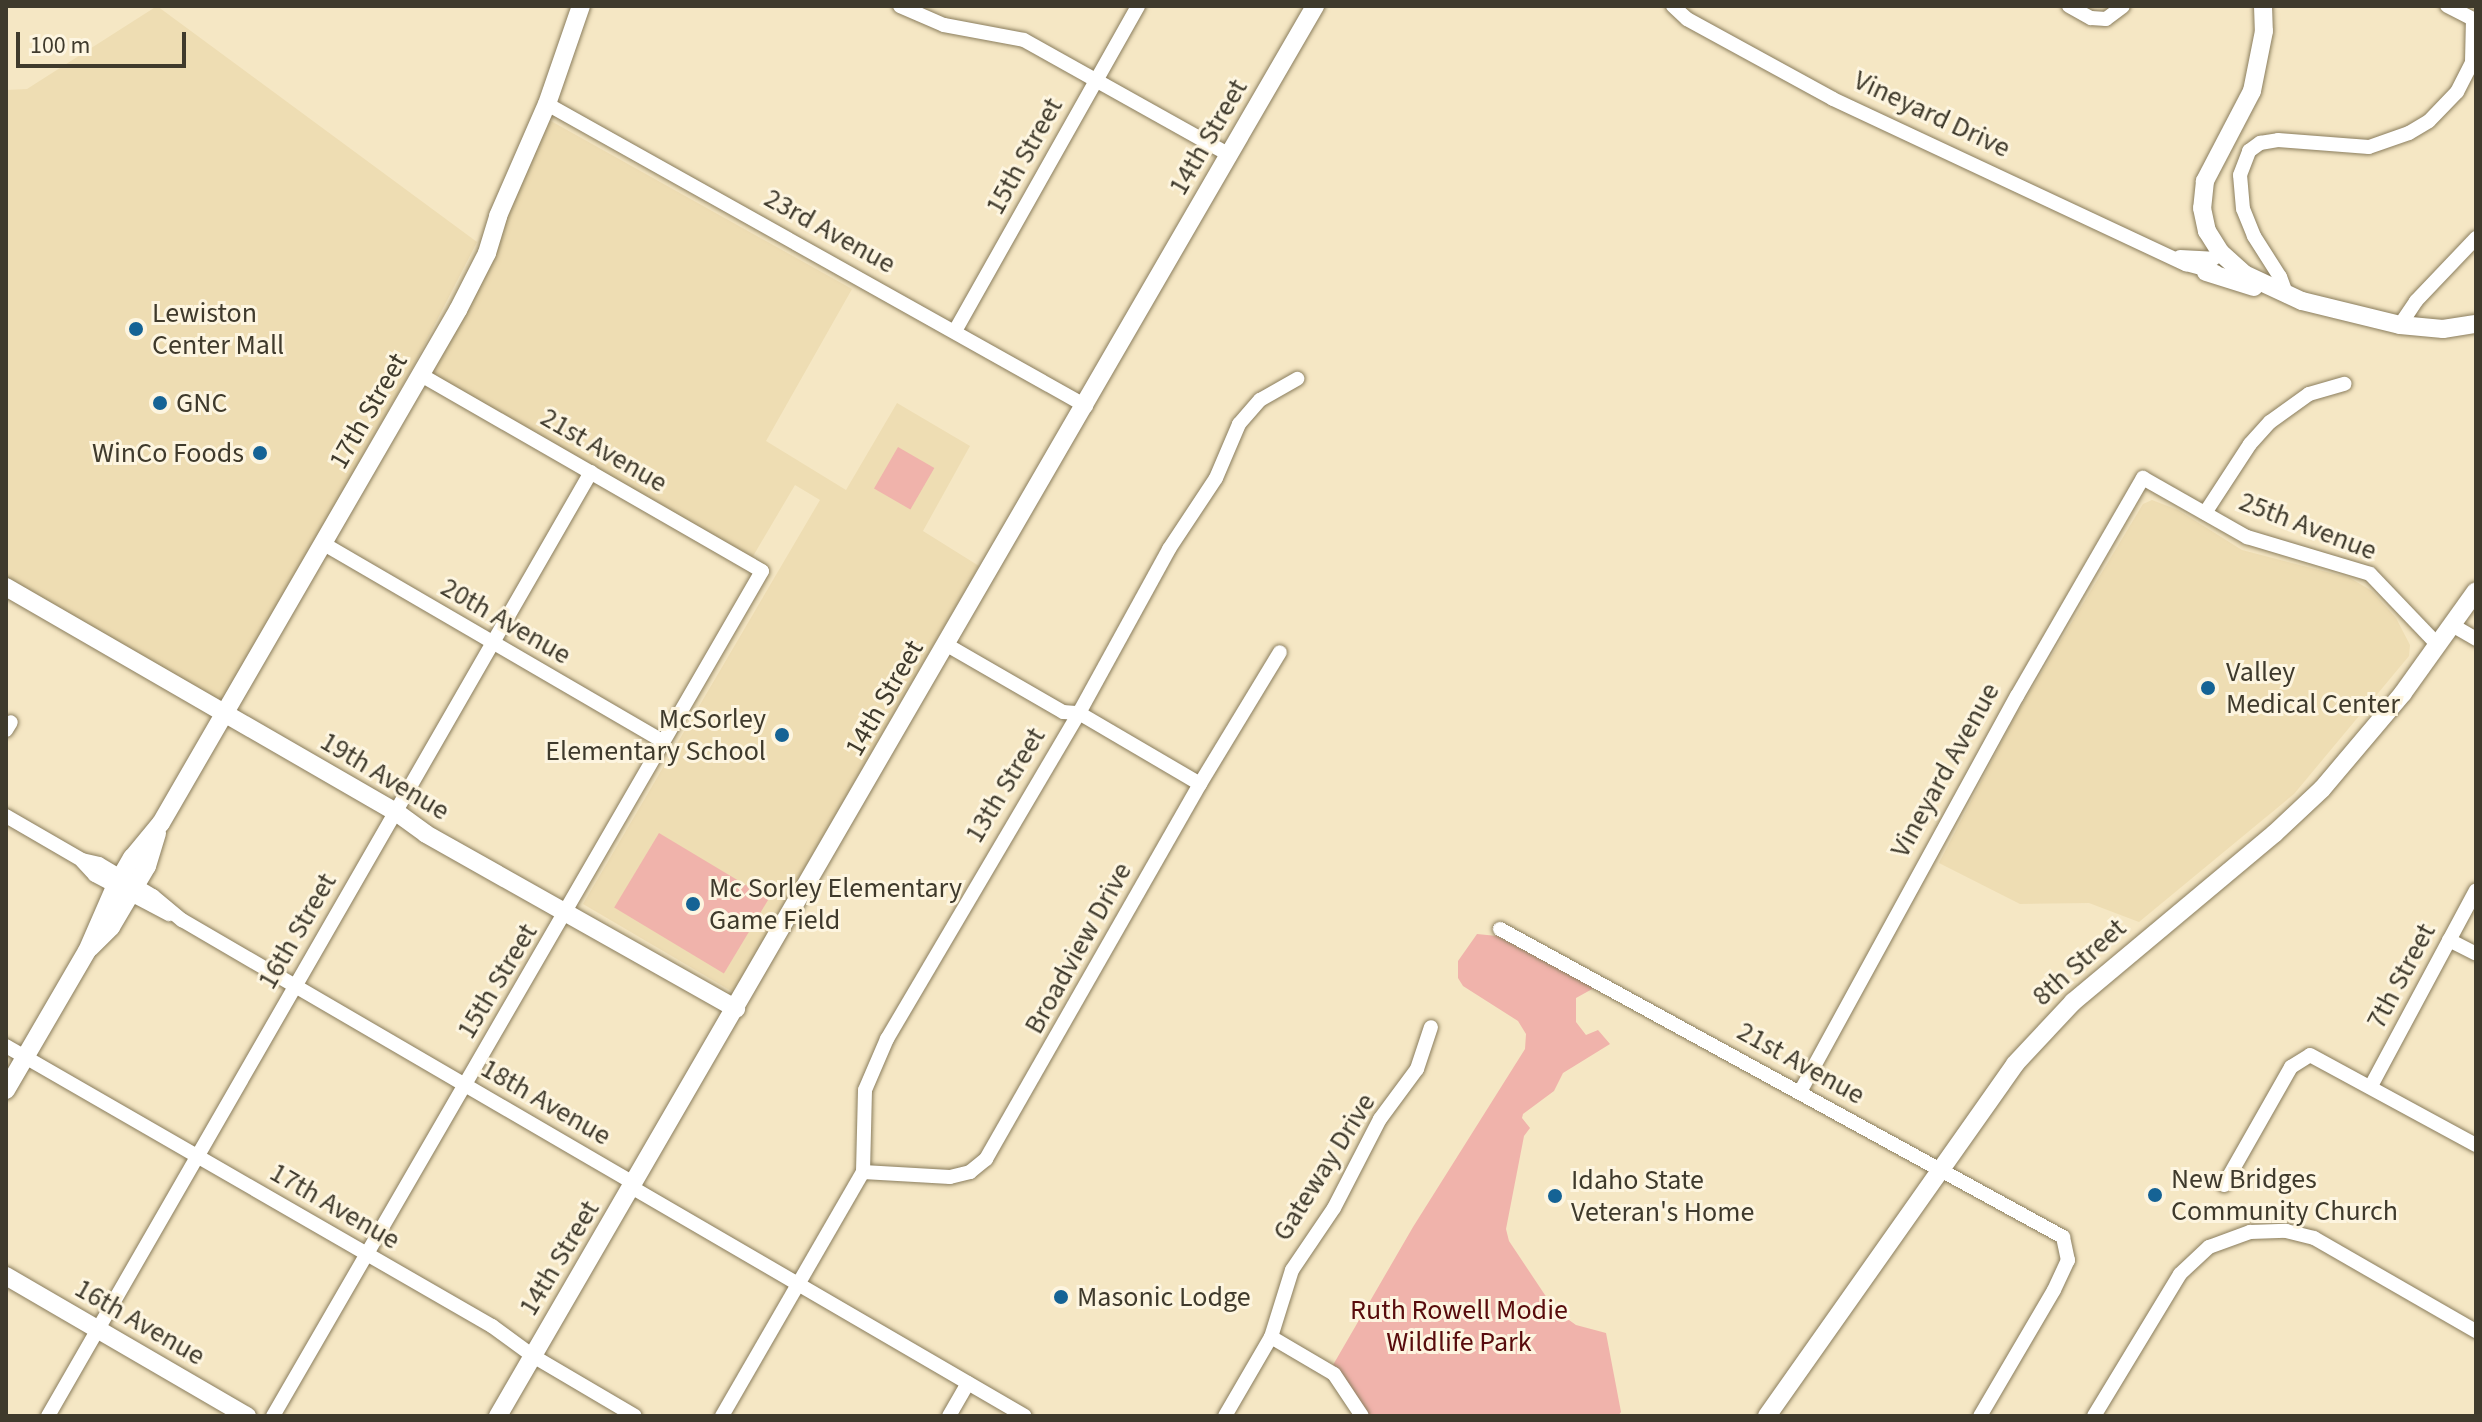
<!DOCTYPE html>
<style>
body{margin:0}
#map{position:relative;width:2482px;height:1422px;overflow:hidden;background:#f5e7c4;font-family:"Source Sans 3",sans-serif}
div>[style]{position:absolute}
.built>*{inset:0;background:#eeddb3}
.green>*{inset:0;background:#f0b3ab;transform-origin:0 0}
.roads{filter:drop-shadow(0 0 2px #8a7d5d) drop-shadow(0 0 2px #8a7d5d)}
.street>*{height:14px;margin:-7px;padding:0 7px;transform-origin:7px;border-radius:7px;background:#fff}
.secondary>*{height:18px;margin:-9px;padding:0 9px;transform-origin:9px;border-radius:9px;background:#fff}
.dots>*{width:22px;height:22px;translate:-50% -50%;box-sizing:border-box;border:4px solid #fdf5e0;border-radius:50%}
span{translate:-50% -50%;white-space:nowrap;text-align:center;line-height:1.15;-webkit-text-stroke:6px #fdf5e0;paint-order:stroke}
.street-label{font-size:28px;color:#3f3a2c}
.poi-label{font-size:28px;color:#3f3a2c}
.left{translate:0 -50%;text-align:left}
.right{translate:-100% -50%;text-align:right}
.park-label{font-size:28px;color:#580b0c}
.frame{position:absolute;inset:0;border:8px solid #3f3a2c;pointer-events:none}
.scale{position:absolute;left:16px;top:32px;width:170px;height:36px;box-sizing:border-box;border:4px solid #3f3a2c;border-top:0;padding-left:10px;font-size:24px;line-height:28px;white-space:nowrap;color:#3f3a2c;-webkit-text-stroke:6px #fdf5e0;paint-order:stroke}
</style>
<div id="map">
<div class="built">
<div style="clip-path:polygon(157px 6px,477px 242px,414px 365px,221px 706px,6px 580px,6px 90px,27px 89px)"></div>
<div style="clip-path:polygon(542px 116px,852px 289px,766px 441px,846px 490px,897px 403px,970px 446px,923px 531px,979px 566px,733px 992px,583px 904px,820px 500px,795px 485px,749px 563px,420px 374px)"></div>
<div style="clip-path:polygon(2152px 500px,2178px 510px,2242px 550px,2350px 578px,2372px 591px,2396px 618px,2410px 645px,2409px 656px,2294px 794px,2139px 922px,2089px 903px,2020px 904px,1939px 863px,2013px 720px,2143px 504px)"></div>
</div>
<div class="green">
<div style="left:898px;top:447px;width:42px;height:48px;rotate:30deg"></div>
<div style="left:659px;top:833px;width:128px;height:87px;rotate:31deg"></div>
<div style="clip-path:polygon(1477px 934px,1497px 936px,1594px 988px,1576px 998px,1576px 1022px,1586px 1035px,1598px 1030px,1610px 1044px,1563px 1073px,1554px 1091px,1523px 1114px,1522px 1118px,1530px 1128px,1524px 1136px,1506px 1229px,1509px 1241px,1555px 1310px,1576px 1325px,1606px 1333px,1621px 1412px,1618px 1416px,1363px 1416px,1333px 1365px,1413px 1227px,1525px 1049px,1526px 1034px,1518px 1021px,1463px 986px,1458px 978px,1458px 961px)"></div>
</div>
<div class="roads">
<div class="street">
<div style="left:900px;top:6px;width:48px;rotate:23.4deg"></div>
<div style="left:944px;top:25px;width:81px;rotate:10.6deg"></div>
<div style="left:1024px;top:40px;width:236px;rotate:29.2deg"></div>
<div style="left:1673px;top:6px;width:19px;rotate:43deg"></div>
<div style="left:1687px;top:19px;width:166px;rotate:28.7deg"></div>
<div style="left:1833px;top:99px;width:390px;rotate:25.1deg"></div>
<div style="left:2186px;top:264px;width:31px;rotate:15deg"></div>
<div style="left:2069px;top:6px;width:25px;rotate:29deg"></div>
<div style="left:2091px;top:18px;width:15px;rotate:4deg"></div>
<div style="left:2106px;top:19px;width:21px;rotate:-37deg"></div>
<div style="left:547px;top:104px;width:618px;rotate:29.26deg"></div>
<div style="left:2180px;top:257px;width:33px;rotate:3deg"></div>
<div style="left:2213px;top:259px;width:10px;rotate:-37deg"></div>
<div style="left:2287px;top:296px;width:20px;rotate:-110deg"></div>
<div style="left:2280px;top:277px;width:49px;rotate:-122.4deg"></div>
<div style="left:2254px;top:236px;width:29px;rotate:-112deg"></div>
<div style="left:2243px;top:209px;width:34px;rotate:-95deg"></div>
<div style="left:2240px;top:175px;width:26px;rotate:-69deg"></div>
<div style="left:2249px;top:151px;width:14px;rotate:-36deg"></div>
<div style="left:2260px;top:143px;width:18px;rotate:-9deg"></div>
<div style="left:2278px;top:140px;width:91px;rotate:4.4deg"></div>
<div style="left:2369px;top:147px;width:42px;rotate:-19.3deg"></div>
<div style="left:2409px;top:133px;width:23px;rotate:-31deg"></div>
<div style="left:2429px;top:121px;width:40px;rotate:-46deg"></div>
<div style="left:2457px;top:92px;width:34px;rotate:-63deg"></div>
<div style="left:2472px;top:62px;width:43px;rotate:-88.7deg"></div>
<div style="left:2473px;top:19px;width:29px;rotate:-153deg"></div>
<div style="left:2400px;top:325px;width:29px;rotate:-56deg"></div>
<div style="left:2416px;top:301px;width:87px;rotate:-46.4deg"></div>
<div style="left:955px;top:331px;width:373px;rotate:-60.6deg"></div>
<div style="left:2205px;top:513px;width:82px;rotate:-56.9deg"></div>
<div style="left:2250px;top:444px;width:30px;rotate:-48deg"></div>
<div style="left:2270px;top:422px;width:48px;rotate:-35.7deg"></div>
<div style="left:2309px;top:394px;width:37px;rotate:-16deg"></div>
<div style="left:324px;top:544px;width:392px;rotate:30.2deg"></div>
<div style="left:2452px;top:625px;width:28px;rotate:30deg"></div>
<div style="left:947px;top:645px;width:134px;rotate:30deg"></div>
<div style="left:1063px;top:712px;width:16px;rotate:4deg"></div>
<div style="left:1079px;top:713px;width:140px;rotate:30.4deg"></div>
<div style="left:6px;top:730px;width:9px;rotate:-58deg"></div>
<div style="left:6px;top:816px;width:88px;rotate:30.1deg"></div>
<div style="left:82px;top:860px;width:17px;rotate:13deg"></div>
<div style="left:99px;top:864px;width:63px;rotate:30.7deg"></div>
<div style="left:153px;top:896px;width:38px;rotate:40deg"></div>
<div style="left:182px;top:920px;width:524px;rotate:30.23deg"></div>
<div style="left:82px;top:861px;width:19px;rotate:47deg"></div>
<div style="left:95px;top:875px;width:84px;rotate:27.8deg"></div>
<div style="left:1500px;top:929px;width:642px;rotate:28.68deg"></div>
<div style="left:2063px;top:1237px;width:24px;rotate:78deg"></div>
<div style="left:2068px;top:1260px;width:33px;rotate:115deg"></div>
<div style="left:2054px;top:1290px;width:146px;rotate:120.4deg"></div>
<div style="left:2449px;top:940px;width:30px;rotate:27deg"></div>
<div style="left:6px;top:1046px;width:561px;rotate:29.95deg"></div>
<div style="left:492px;top:1326px;width:51px;rotate:36.2deg"></div>
<div style="left:533px;top:1356px;width:118px;rotate:30.5deg"></div>
<div style="left:2371px;top:1086px;width:222px;rotate:-61.8deg"></div>
<div style="left:1800px;top:1092px;width:452px;rotate:-61.3deg"></div>
<div style="left:2017px;top:696px;width:252px;rotate:-60deg"></div>
<div style="left:2143px;top:478px;width:120px;rotate:29.6deg"></div>
<div style="left:2247px;top:537px;width:128px;rotate:16.7deg"></div>
<div style="left:2370px;top:574px;width:97px;rotate:46.3deg"></div>
<div style="left:863px;top:1172px;width:87px;rotate:3.3deg"></div>
<div style="left:950px;top:1177px;width:21px;rotate:-14deg"></div>
<div style="left:970px;top:1172px;width:21px;rotate:-39deg"></div>
<div style="left:986px;top:1159px;width:432px;rotate:-60.3deg"></div>
<div style="left:1200px;top:784px;width:154px;rotate:-58.8deg"></div>
<div style="left:2224px;top:1185px;width:136px;rotate:-60.4deg"></div>
<div style="left:2291px;top:1067px;width:22px;rotate:-32deg"></div>
<div style="left:2310px;top:1055px;width:189px;rotate:28.5deg"></div>
<div style="left:633px;top:1188px;width:453px;rotate:30.2deg"></div>
<div style="left:1271px;top:1337px;width:73px;rotate:30.4deg"></div>
<div style="left:1334px;top:1374px;width:50px;rotate:56.3deg"></div>
<div style="left:48px;top:1416px;width:1089px;rotate:-60.09deg"></div>
<div style="left:273px;top:1416px;width:976px;rotate:-59.94deg"></div>
<div style="left:762px;top:571px;width:395px;rotate:-150.1deg"></div>
<div style="left:722px;top:1416px;width:282px;rotate:-60deg"></div>
<div style="left:863px;top:1172px;width:82px;rotate:-88.6deg"></div>
<div style="left:865px;top:1090px;width:56px;rotate:-66.7deg"></div>
<div style="left:887px;top:1039px;width:378px;rotate:-59.5deg"></div>
<div style="left:1079px;top:713px;width:187px;rotate:-61.2deg"></div>
<div style="left:1169px;top:549px;width:85px;rotate:-56.5deg"></div>
<div style="left:1216px;top:478px;width:59px;rotate:-66.9deg"></div>
<div style="left:1239px;top:424px;width:32px;rotate:-49deg"></div>
<div style="left:1260px;top:400px;width:43px;rotate:-29.6deg"></div>
<div style="left:949px;top:1416px;width:38px;rotate:-60deg"></div>
<div style="left:1225px;top:1416px;width:91px;rotate:-59.8deg"></div>
<div style="left:1271px;top:1337px;width:70px;rotate:-72.6deg"></div>
<div style="left:1292px;top:1270px;width:75px;rotate:-55.9deg"></div>
<div style="left:1334px;top:1208px;width:100px;rotate:-62.7deg"></div>
<div style="left:1380px;top:1119px;width:62px;rotate:-53.5deg"></div>
<div style="left:1417px;top:1069px;width:44px;rotate:-71.6deg"></div>
<div style="left:2094px;top:1416px;width:166px;rotate:-58.8deg"></div>
<div style="left:2180px;top:1274px;width:40px;rotate:-43deg"></div>
<div style="left:2209px;top:1247px;width:44px;rotate:-20.1deg"></div>
<div style="left:2250px;top:1232px;width:36px;rotate:-2deg"></div>
<div style="left:2286px;top:1231px;width:29px;rotate:14deg"></div>
<div style="left:2314px;top:1238px;width:187px;rotate:29.9deg"></div>
</div>
<div class="secondary">
<div style="left:2263px;top:6px;width:25px;rotate:88deg"></div>
<div style="left:2264px;top:31px;width:61px;rotate:101.3deg"></div>
<div style="left:2252px;top:91px;width:102px;rotate:117.6deg"></div>
<div style="left:2205px;top:181px;width:27px;rotate:96deg"></div>
<div style="left:2202px;top:208px;width:24px;rotate:78deg"></div>
<div style="left:2207px;top:231px;width:26px;rotate:58deg"></div>
<div style="left:2221px;top:253px;width:31px;rotate:42deg"></div>
<div style="left:2244px;top:274px;width:64px;rotate:25deg"></div>
<div style="left:2302px;top:301px;width:101px;rotate:13.8deg"></div>
<div style="left:2400px;top:325px;width:43px;rotate:5.3deg"></div>
<div style="left:2443px;top:329px;width:33px;rotate:-9deg"></div>
<div style="left:2206px;top:272px;width:50px;rotate:17.4deg"></div>
<div style="left:6px;top:587px;width:450px;rotate:30deg"></div>
<div style="left:396px;top:812px;width:37px;rotate:36deg"></div>
<div style="left:426px;top:834px;width:356px;rotate:29.4deg"></div>
<div style="left:90px;top:948px;width:30px;rotate:-45deg"></div>
<div style="left:111px;top:927px;width:71px;rotate:-59.5deg"></div>
<div style="left:147px;top:866px;width:34px;rotate:-73deg"></div>
<div style="left:6px;top:1090px;width:161px;rotate:-59.8deg"></div>
<div style="left:87px;top:951px;width:70px;rotate:-66.4deg"></div>
<div style="left:115px;top:887px;width:34px;rotate:-60deg"></div>
<div style="left:132px;top:858px;width:45px;rotate:-50.4deg"></div>
<div style="left:161px;top:823px;width:593px;rotate:-59.93deg"></div>
<div style="left:458px;top:310px;width:64px;rotate:-63deg"></div>
<div style="left:487px;top:253px;width:39px;rotate:-73deg"></div>
<div style="left:498px;top:216px;width:122px;rotate:-66.4deg"></div>
<div style="left:547px;top:104px;width:104px;rotate:-70.9deg"></div>
<div style="left:6px;top:1276px;width:279px;rotate:30.2deg"></div>
<div style="left:498px;top:1416px;width:1630px;rotate:-59.91deg"></div>
<div style="left:1767px;top:1416px;width:431px;rotate:-54.8deg"></div>
<div style="left:2015px;top:1064px;width:85px;rotate:-46.9deg"></div>
<div style="left:2073px;top:1002px;width:262px;rotate:-39.9deg"></div>
<div style="left:2274px;top:834px;width:66px;rotate:-43.2deg"></div>
<div style="left:2322px;top:789px;width:126px;rotate:-49.8deg"></div>
<div style="left:2403px;top:693px;width:125px;rotate:-54.4deg"></div>
</div>
</div>
<div class="dots">
<div style="left:136px;top:329px;background:#156395"></div>
<div style="left:160px;top:403px;background:#156395"></div>
<div style="left:260px;top:453px;background:#156395"></div>
<div style="left:2208px;top:688px;background:#156395"></div>
<div style="left:782px;top:735px;background:#156395"></div>
<div style="left:693px;top:904px;background:#156395"></div>
<div style="left:2155px;top:1195px;background:#156395"></div>
<div style="left:1555px;top:1196px;background:#156395"></div>
<div style="left:1061px;top:1297px;background:#156395"></div>
</div>
<div class="street-label">
<span style="left:1932px;top:114px;rotate:25deg">Vineyard Drive</span>
<span style="left:1208px;top:137px;rotate:-60deg">14th Street</span>
<span style="left:1024px;top:156px;rotate:-61deg">15th Street</span>
<span style="left:830px;top:231px;rotate:29deg">23rd Avenue</span>
<span style="left:368px;top:411px;rotate:-60deg">17th Street</span>
<span style="left:604px;top:450px;rotate:30deg">21st Avenue</span>
<span style="left:2308px;top:526px;rotate:21deg">25th Avenue</span>
<span style="left:506px;top:621px;rotate:30deg">20th Avenue</span>
<span style="left:884px;top:698px;rotate:-60deg">14th Street</span>
<span style="left:1945px;top:770px;rotate:-61deg">Vineyard Avenue</span>
<span style="left:385px;top:776px;rotate:31deg">19th Avenue</span>
<span style="left:1005px;top:785px;rotate:-59deg">13th Street</span>
<span style="left:297px;top:931px;rotate:-60deg">16th Street</span>
<span style="left:1078px;top:948px;rotate:-61deg">Broadview Drive</span>
<span style="left:2079px;top:962px;rotate:-42deg">8th Street</span>
<span style="left:2401px;top:976px;rotate:-62deg">7th Street</span>
<span style="left:497px;top:981px;rotate:-59deg">15th Street</span>
<span style="left:1801px;top:1063px;rotate:29deg">21st Avenue</span>
<span style="left:546px;top:1102px;rotate:30deg">18th Avenue</span>
<span style="left:1324px;top:1167px;rotate:-58deg">Gateway Drive</span>
<span style="left:335px;top:1206px;rotate:30deg">17th Avenue</span>
<span style="left:559px;top:1258px;rotate:-59deg">14th Street</span>
<span style="left:140px;top:1322px;rotate:30deg">16th Avenue</span>
</div>
<div class="poi-label">
<span class="left" style="left:152px;top:329px">Lewiston<br>Center Mall</span>
<span class="left" style="left:176px;top:403px">GNC</span>
<span class="right" style="left:244px;top:453px">WinCo Foods</span>
<span class="left" style="left:2226px;top:688px">Valley<br>Medical Center</span>
<span class="right" style="left:766px;top:735px">McSorley<br>Elementary School</span>
<span class="left" style="left:709px;top:904px">Mc Sorley Elementary<br>Game Field</span>
<span class="left" style="left:2171px;top:1195px">New Bridges<br>Community Church</span>
<span class="left" style="left:1571px;top:1196px">Idaho State<br>Veteran's Home</span>
<span class="left" style="left:1077px;top:1297px">Masonic Lodge</span>
</div>
<div class="park-label">
<span style="left:1459px;top:1326px">Ruth Rowell Modie<br>Wildlife Park</span>
</div>
<div class="frame"></div>
<div class="scale">100 m</div>
</div>
